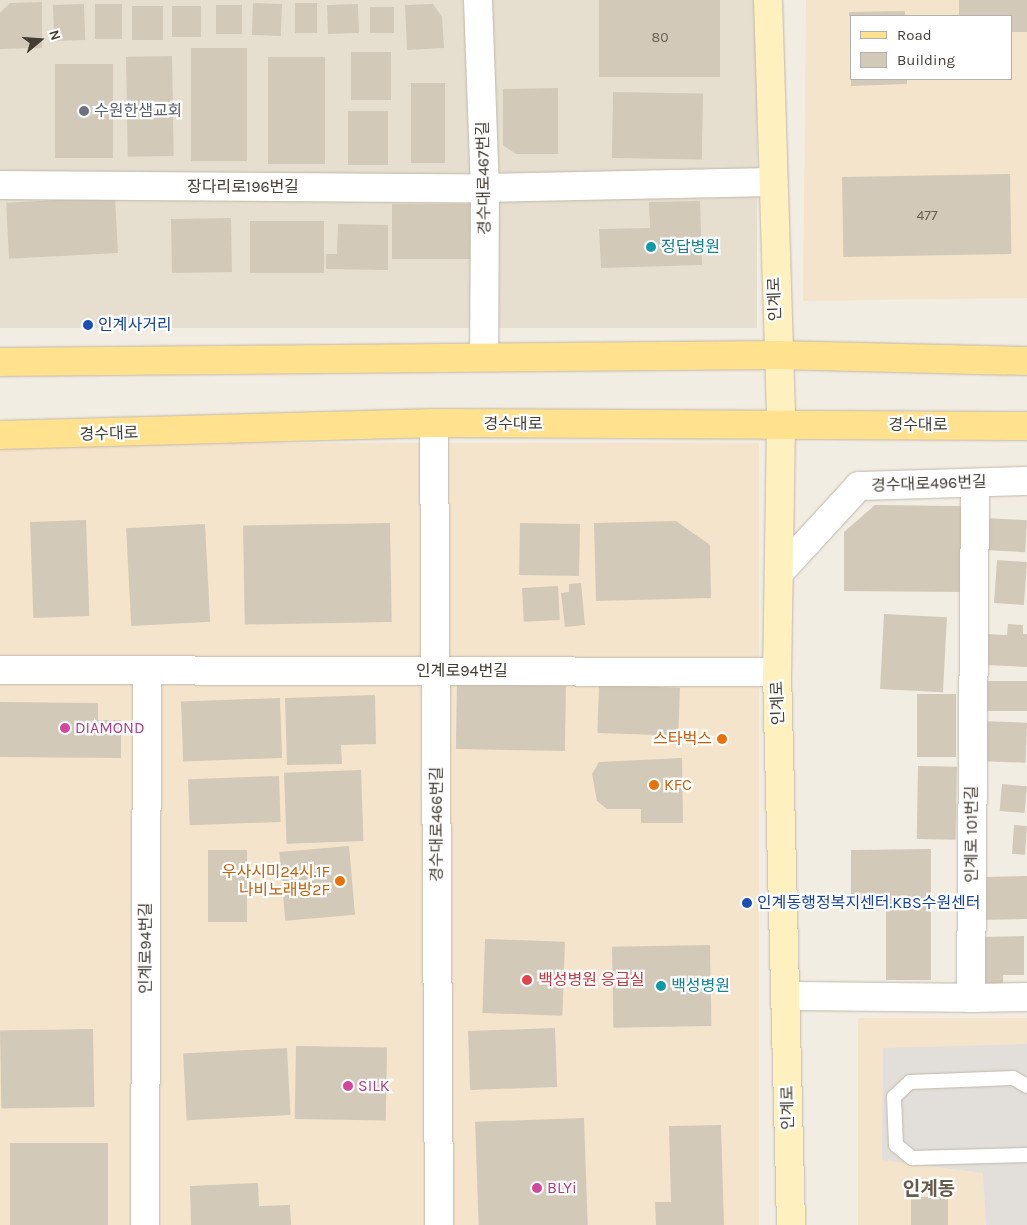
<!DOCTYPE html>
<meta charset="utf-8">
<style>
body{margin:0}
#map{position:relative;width:1027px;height:1225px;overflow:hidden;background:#f2ede3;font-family:Karla,"Noto Sans KR",sans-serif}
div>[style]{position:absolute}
.residential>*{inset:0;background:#e6dfd0;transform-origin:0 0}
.commercial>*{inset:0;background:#f5e4cc;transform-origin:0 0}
.parking>*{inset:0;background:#e2dfdb}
.building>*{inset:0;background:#d3c9b8;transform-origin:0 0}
.roads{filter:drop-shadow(0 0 1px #c0b8a8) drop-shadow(0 0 1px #c0b8a8)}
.lane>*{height:14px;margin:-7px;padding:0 7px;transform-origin:7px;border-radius:7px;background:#fff}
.street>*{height:28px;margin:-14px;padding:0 14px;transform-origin:14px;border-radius:14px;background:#fff}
.secondary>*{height:28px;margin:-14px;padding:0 14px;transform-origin:14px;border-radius:14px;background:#fff1bf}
.primary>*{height:28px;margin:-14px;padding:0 14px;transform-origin:14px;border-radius:14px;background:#ffe18e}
.dots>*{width:14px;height:14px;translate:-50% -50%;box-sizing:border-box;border:2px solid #fff;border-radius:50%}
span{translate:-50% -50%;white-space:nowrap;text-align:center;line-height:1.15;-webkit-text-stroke:4.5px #fff;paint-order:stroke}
.number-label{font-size:14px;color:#676054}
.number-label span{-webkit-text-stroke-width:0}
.worship-label{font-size:16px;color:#5b616d}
.left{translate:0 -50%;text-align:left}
.street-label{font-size:16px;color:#433d33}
.culture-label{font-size:16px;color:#0d838f}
.transit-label{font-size:16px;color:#164399}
.hotel-label{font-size:16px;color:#b23c85}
.food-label{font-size:16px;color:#c56008}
.right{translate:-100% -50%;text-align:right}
.health-label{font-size:16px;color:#be3a42}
.quarter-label{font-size:19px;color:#665b4a;font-weight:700}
.legend{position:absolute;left:850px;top:15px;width:162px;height:65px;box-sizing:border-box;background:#fff;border:1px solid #b4b1ad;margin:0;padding:6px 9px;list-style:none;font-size:15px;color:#433d33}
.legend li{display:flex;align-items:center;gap:10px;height:25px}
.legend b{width:25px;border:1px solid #b4b1ad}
.north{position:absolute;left:15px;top:15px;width:50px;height:50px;-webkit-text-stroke:4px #fff;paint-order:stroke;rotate:72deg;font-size:14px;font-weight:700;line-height:20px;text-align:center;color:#433d33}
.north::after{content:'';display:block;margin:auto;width:18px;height:22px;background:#433d33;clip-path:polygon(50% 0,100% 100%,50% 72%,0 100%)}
</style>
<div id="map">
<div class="residential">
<div style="left:0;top:0;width:757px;height:328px"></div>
</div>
<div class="commercial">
<div style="clip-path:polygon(evenodd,806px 0,1027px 0,1027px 298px,803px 301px,806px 0,851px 16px,1011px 16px,1011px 79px,851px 79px,851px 16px)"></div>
<div style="left:759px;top:443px;width:782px;height:759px;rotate:90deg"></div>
<div style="left:1027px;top:1018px;width:207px;height:169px;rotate:90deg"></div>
</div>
<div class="parking">
<div style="clip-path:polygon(1027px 1044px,1027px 1225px,986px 1225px,983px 1173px,882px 1160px,883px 1048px)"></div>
</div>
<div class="building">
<div style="left:599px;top:0;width:121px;height:77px"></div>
<div style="clip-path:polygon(959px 0,1027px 0,1027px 32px,1011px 32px,1011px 16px,959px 16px)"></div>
<div style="clip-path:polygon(42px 2px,42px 48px,0 49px,0 13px,10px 3px)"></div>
<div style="left:253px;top:3px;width:29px;height:32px;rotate:2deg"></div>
<div style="left:295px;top:3px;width:22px;height:30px"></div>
<div style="left:84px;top:4px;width:36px;height:31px;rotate:88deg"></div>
<div style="left:122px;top:4px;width:35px;height:27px;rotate:90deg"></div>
<div style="left:358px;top:4px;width:29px;height:31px;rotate:88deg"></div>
<div style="clip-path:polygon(433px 4px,442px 17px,444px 48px,407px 50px,405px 5px)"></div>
<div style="left:216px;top:5px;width:26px;height:29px"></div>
<div style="left:132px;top:6px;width:31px;height:34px"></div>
<div style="left:201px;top:6px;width:31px;height:29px;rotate:90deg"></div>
<div style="left:370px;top:7px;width:24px;height:26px"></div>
<div style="clip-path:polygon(905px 11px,905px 16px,849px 16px,849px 12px)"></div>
<div style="left:191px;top:48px;width:56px;height:113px"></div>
<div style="left:351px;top:52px;width:40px;height:48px"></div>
<div style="left:172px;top:56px;width:100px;height:46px;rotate:89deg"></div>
<div style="left:268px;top:57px;width:57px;height:107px"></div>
<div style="left:55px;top:64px;width:58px;height:94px"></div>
<div style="clip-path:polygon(851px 79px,907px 79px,907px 84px,851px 86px)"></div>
<div style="left:411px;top:83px;width:34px;height:80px"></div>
<div style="clip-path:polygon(558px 88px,558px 154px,516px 154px,503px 145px,503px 89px)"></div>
<div style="left:613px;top:92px;width:90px;height:66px;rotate:1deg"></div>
<div style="left:348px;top:111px;width:40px;height:54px"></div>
<div style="left:1010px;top:174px;width:80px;height:168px;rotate:89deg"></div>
<div style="left:115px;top:197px;width:56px;height:109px;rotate:87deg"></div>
<div style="clip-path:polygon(700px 201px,702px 265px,601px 268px,599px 229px,650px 228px,649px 202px)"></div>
<div style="left:392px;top:204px;width:79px;height:55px"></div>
<div style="left:231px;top:218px;width:54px;height:60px;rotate:89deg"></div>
<div style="left:250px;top:221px;width:74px;height:52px"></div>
<div style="clip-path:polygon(338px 224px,388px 225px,388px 270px,326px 269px,326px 254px,337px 254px)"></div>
<div style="clip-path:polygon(875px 505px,962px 506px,962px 592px,844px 591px,844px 532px)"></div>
<div style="left:985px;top:518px;width:42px;height:32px;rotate:3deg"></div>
<div style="left:86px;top:520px;width:96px;height:56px;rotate:88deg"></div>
<div style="clip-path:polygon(676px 521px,710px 545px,711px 598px,596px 601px,594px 523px)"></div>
<div style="left:390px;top:523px;width:99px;height:147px;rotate:89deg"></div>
<div style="left:520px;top:523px;width:60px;height:52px;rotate:1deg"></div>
<div style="left:205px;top:524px;width:98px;height:79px;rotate:87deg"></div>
<div style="left:997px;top:560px;width:30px;height:43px;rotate:4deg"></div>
<div style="clip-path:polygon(581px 583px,585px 625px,565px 627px,561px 593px,569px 592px,569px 584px)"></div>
<div style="left:558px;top:586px;width:34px;height:36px;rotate:87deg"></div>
<div style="left:884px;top:614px;width:63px;height:75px;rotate:3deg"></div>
<div style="clip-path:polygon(1008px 624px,1023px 625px,1023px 634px,1027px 634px,1027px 667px,985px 665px,986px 634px,1007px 635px)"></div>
<div style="left:982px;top:681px;width:45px;height:30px"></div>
<div style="left:457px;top:684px;width:109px;height:65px;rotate:1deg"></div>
<div style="left:599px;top:685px;width:81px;height:48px;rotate:2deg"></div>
<div style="left:917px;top:694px;width:39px;height:63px"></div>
<div style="clip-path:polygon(375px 695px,376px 744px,341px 745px,342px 764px,287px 765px,285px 698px)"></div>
<div style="left:280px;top:698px;width:60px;height:99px;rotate:88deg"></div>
<div style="clip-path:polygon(0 702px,98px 703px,98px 720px,121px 720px,121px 758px,0 757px)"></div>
<div style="left:979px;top:721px;width:48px;height:40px;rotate:2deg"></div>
<div style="clip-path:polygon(682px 758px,683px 823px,641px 823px,641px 809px,607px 809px,597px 801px,592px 774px,599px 762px)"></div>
<div style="left:918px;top:766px;width:39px;height:73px;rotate:1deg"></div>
<div style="left:361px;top:770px;width:71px;height:77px;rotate:88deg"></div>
<div style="left:279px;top:776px;width:46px;height:91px;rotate:88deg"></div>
<div style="left:1002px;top:784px;width:25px;height:27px;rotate:5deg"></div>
<div style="left:1014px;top:825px;width:13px;height:29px;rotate:4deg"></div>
<div style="left:349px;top:846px;width:69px;height:70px;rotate:85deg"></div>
<div style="clip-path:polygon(931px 849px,931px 980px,886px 980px,886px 904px,851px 904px,851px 850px)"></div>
<div style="left:208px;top:850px;width:39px;height:72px"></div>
<div style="clip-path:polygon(1027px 876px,1027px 919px,978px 920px,984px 877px)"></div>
<div style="clip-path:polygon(1024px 936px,1024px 975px,1003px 975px,1003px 984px,979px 984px,979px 937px)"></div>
<div style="left:485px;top:939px;width:80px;height:74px;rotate:2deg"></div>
<div style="left:710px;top:945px;width:81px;height:98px;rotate:89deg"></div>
<div style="left:555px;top:1028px;width:59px;height:87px;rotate:88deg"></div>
<div style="left:93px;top:1029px;width:78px;height:93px;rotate:89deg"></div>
<div style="left:296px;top:1046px;width:91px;height:73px;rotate:1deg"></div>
<div style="left:287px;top:1048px;width:67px;height:104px;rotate:87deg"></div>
<div style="left:584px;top:1118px;width:107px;height:109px;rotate:88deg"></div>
<div style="clip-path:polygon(721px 1125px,724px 1225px,656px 1225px,655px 1202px,671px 1202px,669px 1126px)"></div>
<div style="left:10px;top:1143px;width:98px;height:82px"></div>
<div style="clip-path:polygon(258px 1183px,259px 1206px,290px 1205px,291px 1225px,191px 1225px,190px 1186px)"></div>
<div style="left:911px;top:1197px;width:37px;height:28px"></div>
</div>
<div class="roads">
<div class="lane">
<div style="left:1027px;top:1086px;width:16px;rotate:-150deg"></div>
<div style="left:1013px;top:1078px;width:103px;rotate:177.8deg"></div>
<div style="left:910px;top:1082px;width:22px;rotate:137deg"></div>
<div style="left:894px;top:1097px;width:48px;rotate:87.6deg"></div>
<div style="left:896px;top:1145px;width:21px;rotate:39deg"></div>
<div style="left:912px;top:1158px;width:115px;rotate:-1.5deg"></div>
</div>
<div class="street">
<div style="left:478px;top:0;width:188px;rotate:87.9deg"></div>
<div style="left:485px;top:188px;width:167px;rotate:90.3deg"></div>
<div style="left:0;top:185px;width:485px;rotate:0.4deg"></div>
<div style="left:485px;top:188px;width:287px;rotate:-1.2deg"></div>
<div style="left:434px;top:423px;width:802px;rotate:89.64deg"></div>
<div style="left:779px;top:573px;width:118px;rotate:-47.4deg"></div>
<div style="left:859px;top:486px;width:168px;rotate:-1.7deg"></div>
<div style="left:0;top:670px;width:777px;rotate:0.15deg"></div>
<div style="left:785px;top:996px;width:186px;rotate:0.6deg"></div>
<div style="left:971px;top:998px;width:515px;rotate:-89.55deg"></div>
<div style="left:971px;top:998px;width:56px;rotate:-1deg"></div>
<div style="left:145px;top:1225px;width:554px;rotate:-89.79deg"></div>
</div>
<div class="secondary">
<div style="left:768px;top:0;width:425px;rotate:88.2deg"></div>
<div style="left:781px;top:425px;width:247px;rotate:90.9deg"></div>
<div style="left:777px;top:672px;width:553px;rotate:88.55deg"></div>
</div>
<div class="primary">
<div style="left:0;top:362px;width:777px;rotate:-0.52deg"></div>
<div style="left:777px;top:355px;width:250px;rotate:1.4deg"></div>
<div style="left:0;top:435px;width:434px;rotate:-1.6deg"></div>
<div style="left:434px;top:423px;width:593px;rotate:0.29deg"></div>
</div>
</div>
<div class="dots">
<div style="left:84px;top:111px;background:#6b7280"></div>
<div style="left:651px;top:247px;background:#0f9aa8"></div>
<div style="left:88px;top:325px;background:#1a4fb4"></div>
<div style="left:65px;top:728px;background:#d1479c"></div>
<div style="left:722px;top:739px;background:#e8710a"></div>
<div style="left:654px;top:785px;background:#e8710a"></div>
<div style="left:340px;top:881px;background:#e8710a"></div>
<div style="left:747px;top:903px;background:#1a4fb4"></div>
<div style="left:527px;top:980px;background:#e0444e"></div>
<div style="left:661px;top:986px;background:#0f9aa8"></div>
<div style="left:348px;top:1086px;background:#d1479c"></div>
<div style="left:537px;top:1188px;background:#d1479c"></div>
</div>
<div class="number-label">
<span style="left:660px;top:38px">80</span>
<span style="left:927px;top:216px">477</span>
</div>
<div class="worship-label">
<span class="left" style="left:94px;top:111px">수원한샘교회</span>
</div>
<div class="street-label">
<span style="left:484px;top:178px;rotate:-91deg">경수대로467번길</span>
<span style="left:243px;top:187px">장다리로196번길</span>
<span style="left:775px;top:299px;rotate:-92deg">인계로</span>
<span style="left:513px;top:424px">경수대로</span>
<span style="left:918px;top:425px">경수대로</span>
<span style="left:109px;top:434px;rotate:-2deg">경수대로</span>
<span style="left:929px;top:484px;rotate:-2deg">경수대로496번길</span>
<span style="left:462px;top:671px">인계로94번길</span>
<span style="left:778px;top:703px;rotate:-92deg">인계로</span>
<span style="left:437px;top:824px;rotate:-90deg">경수대로466번길</span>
<span style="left:972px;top:834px;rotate:-90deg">인계로 101번길</span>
<span style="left:146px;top:948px;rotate:-90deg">인계로94번길</span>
<span style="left:788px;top:1108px;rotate:-91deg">인계로</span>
</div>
<div class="culture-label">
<span class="left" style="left:661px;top:247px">정답병원</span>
<span class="left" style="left:671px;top:986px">백성병원</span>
</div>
<div class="transit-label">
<span class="left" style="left:98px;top:325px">인계사거리</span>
<span class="left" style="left:757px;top:903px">인계동행정복지센터.KBS수원센터</span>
</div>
<div class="hotel-label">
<span class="left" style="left:75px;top:728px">DIAMOND</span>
<span class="left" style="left:358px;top:1086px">SILK</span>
<span class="left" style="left:547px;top:1188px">BLYi</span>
</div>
<div class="food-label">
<span class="right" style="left:712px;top:739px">스타벅스</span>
<span class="left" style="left:664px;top:785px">KFC</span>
<span class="right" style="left:330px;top:881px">우사시미24시.1F<br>나비노래방2F</span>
</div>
<div class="health-label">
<span class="left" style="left:538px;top:980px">백성병원 응급실</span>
</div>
<div class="quarter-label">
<span style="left:929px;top:1190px">인계동</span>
</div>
<ul class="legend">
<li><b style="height:6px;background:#ffe18e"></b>Road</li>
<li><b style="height:14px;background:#d3c9b8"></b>Building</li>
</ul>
<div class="north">N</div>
</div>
